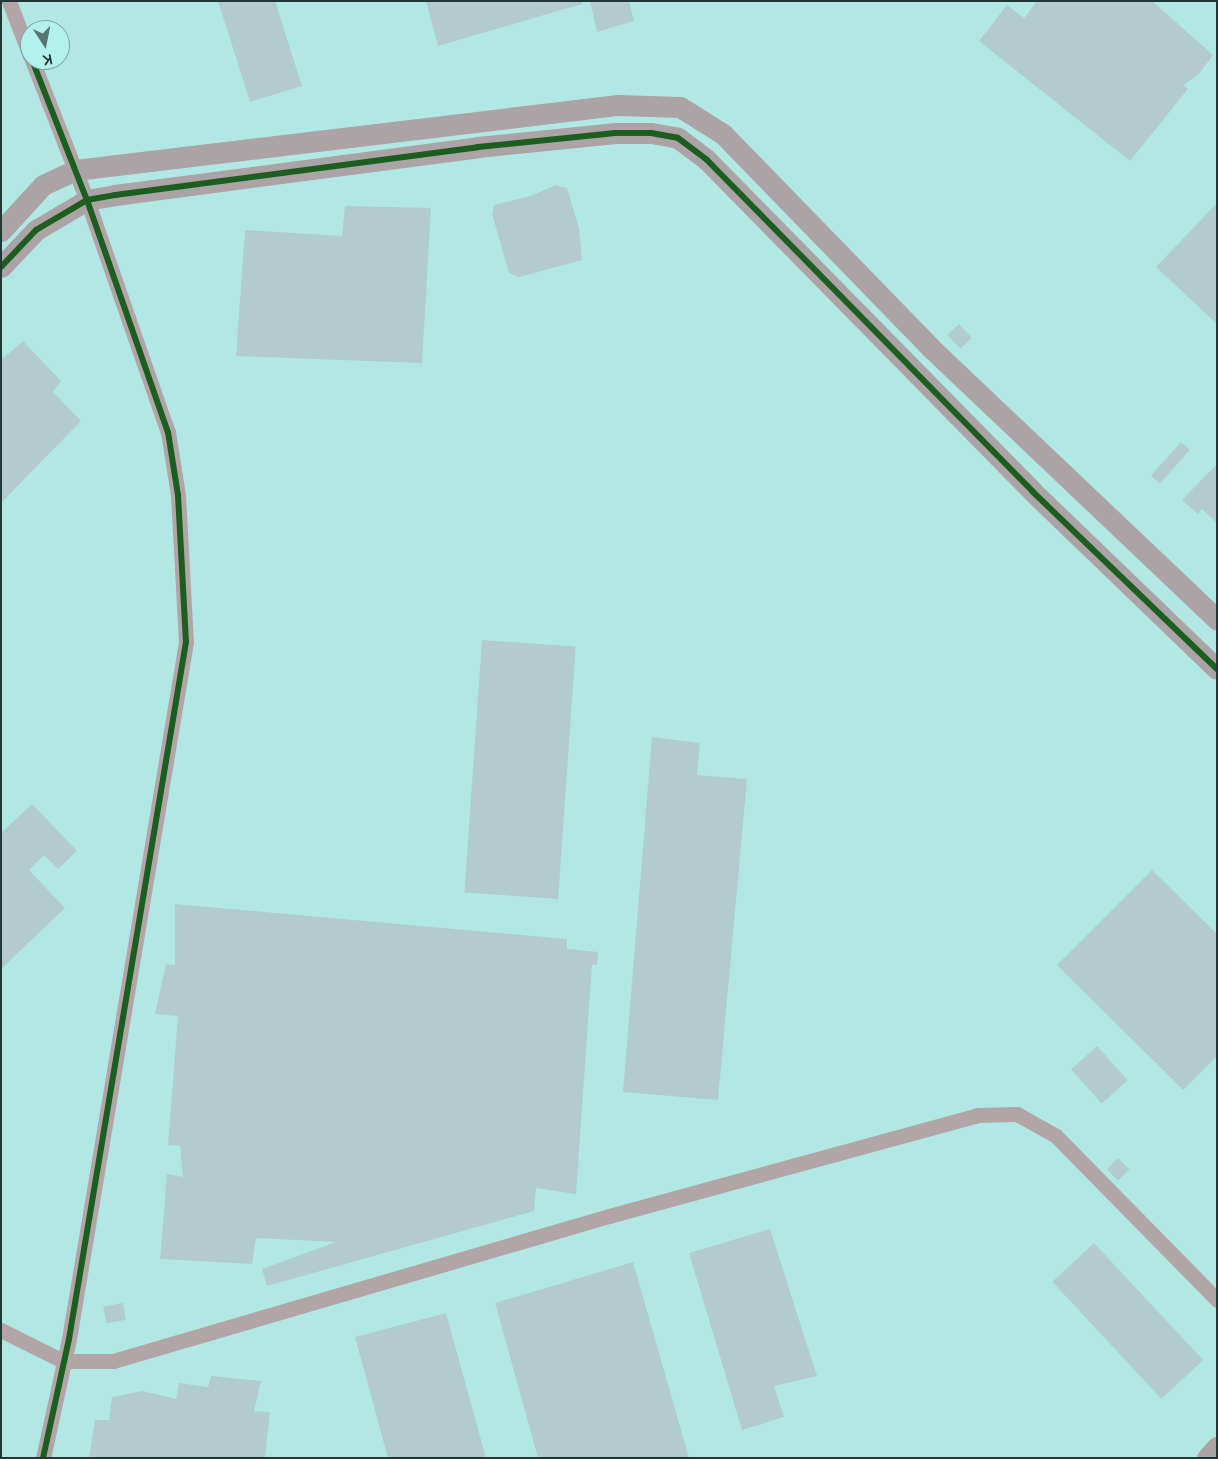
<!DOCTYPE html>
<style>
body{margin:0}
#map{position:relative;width:1218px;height:1459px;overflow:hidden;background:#c2e3e1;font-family:"Varela Round",sans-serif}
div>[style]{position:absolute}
.built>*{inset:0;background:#b2e8e4}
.building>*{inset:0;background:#b2cccd;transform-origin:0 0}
.street>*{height:15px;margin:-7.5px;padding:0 7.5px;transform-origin:7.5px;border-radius:7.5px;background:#b2a5a7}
.secondary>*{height:21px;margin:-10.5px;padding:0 10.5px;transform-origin:10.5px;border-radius:10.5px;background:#aca3a6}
.cycleway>*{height:6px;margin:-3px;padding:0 3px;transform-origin:3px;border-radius:3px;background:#1b5e20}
span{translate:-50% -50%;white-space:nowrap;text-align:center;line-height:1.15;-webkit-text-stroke:4px #b5f1ec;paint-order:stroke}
.frame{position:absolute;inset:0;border:2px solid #203836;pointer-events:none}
.north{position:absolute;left:20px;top:20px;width:50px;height:50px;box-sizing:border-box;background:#b5f1ec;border:1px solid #79a7a3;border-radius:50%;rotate:169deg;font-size:14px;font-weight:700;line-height:20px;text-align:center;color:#203836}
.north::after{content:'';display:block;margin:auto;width:18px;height:22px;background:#597472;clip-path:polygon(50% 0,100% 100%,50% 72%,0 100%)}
</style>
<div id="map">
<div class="built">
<div style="clip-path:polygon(evenodd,1px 1px,1217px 1px,1217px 1458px,1px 1458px,1px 1px,30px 30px,60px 30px,60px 60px,30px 60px,30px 30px)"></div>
</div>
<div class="building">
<div style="clip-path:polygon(218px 1px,275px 1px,302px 86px,250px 102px)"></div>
<div style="clip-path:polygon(426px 1px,582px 1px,582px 4px,438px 46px)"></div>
<div style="clip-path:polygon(590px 1px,629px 1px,634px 21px,597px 32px)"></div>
<div style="clip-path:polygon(1037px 1px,1152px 1px,1213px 55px,1199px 74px,1184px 85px,1188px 89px,1130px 161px,979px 41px,1007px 5px,1024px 18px)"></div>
<div style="clip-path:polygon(556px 185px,567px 188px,579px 228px,582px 260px,519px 277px,509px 273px,492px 214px,494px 205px,530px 196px)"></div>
<div style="clip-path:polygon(1217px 203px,1217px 324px,1156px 267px)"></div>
<div style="clip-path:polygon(345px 206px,431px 208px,422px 363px,236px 356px,245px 230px,342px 236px)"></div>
<div style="left:959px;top:324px;width:19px;height:16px;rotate:47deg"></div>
<div style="clip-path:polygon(23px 341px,61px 381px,53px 392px,81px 421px,1px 503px,1px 360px)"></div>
<div style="left:1181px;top:442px;width:12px;height:45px;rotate:42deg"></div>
<div style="clip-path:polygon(1217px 464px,1217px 523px,1202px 509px,1198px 514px,1182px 500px)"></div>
<div style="left:482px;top:640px;width:94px;height:253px;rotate:4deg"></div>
<div style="clip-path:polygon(652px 737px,700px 743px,697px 775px,747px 779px,718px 1100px,623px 1092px)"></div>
<div style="clip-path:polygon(32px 804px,77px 851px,58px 869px,44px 855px,29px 870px,65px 908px,1px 969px,1px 833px)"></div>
<div style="clip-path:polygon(1152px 870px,1217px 934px,1217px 1056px,1183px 1090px,1057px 965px)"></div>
<div style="clip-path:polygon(175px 904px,567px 939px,567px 949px,598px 952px,597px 965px,592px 965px,576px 1194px,536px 1188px,534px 1211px,267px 1286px,262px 1269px,336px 1242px,256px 1238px,252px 1264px,160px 1259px,167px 1174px,183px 1177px,180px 1146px,168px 1145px,178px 1016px,155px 1014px,166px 964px,175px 965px)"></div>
<div style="left:1097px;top:1046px;width:46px;height:35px;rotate:48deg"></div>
<div style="left:1118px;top:1158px;width:16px;height:16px;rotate:45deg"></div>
<div style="clip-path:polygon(770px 1229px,817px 1376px,774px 1386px,784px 1417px,742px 1430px,689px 1253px)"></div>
<div style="left:1094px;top:1243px;width:160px;height:57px;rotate:47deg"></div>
<div style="clip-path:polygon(633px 1262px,689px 1458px,538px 1458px,495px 1303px)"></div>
<div style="left:123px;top:1303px;width:17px;height:20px;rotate:80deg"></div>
<div style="clip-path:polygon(446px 1313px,486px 1458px,388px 1458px,355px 1337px)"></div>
<div style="clip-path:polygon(211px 1376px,261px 1381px,254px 1411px,270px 1412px,265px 1458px,89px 1458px,95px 1420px,109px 1420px,112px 1397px,142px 1391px,176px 1399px,179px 1383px,208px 1387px)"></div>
</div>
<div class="street">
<div style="left:9px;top:1px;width:59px;rotate:69.1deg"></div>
<div style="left:32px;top:60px;width:150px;rotate:68.6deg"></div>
<div style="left:87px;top:200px;width:246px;rotate:70.8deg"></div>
<div style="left:168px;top:432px;width:64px;rotate:81deg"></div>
<div style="left:178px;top:495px;width:147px;rotate:86.9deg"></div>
<div style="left:186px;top:642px;width:707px;rotate:99.53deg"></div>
<div style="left:69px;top:1339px;width:122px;rotate:102.3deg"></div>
<div style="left:1px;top:1330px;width:69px;rotate:26.6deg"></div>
<div style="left:63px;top:1361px;width:50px"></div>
<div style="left:113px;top:1361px;width:517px;rotate:-16.3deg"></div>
<div style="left:609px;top:1216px;width:382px;rotate:-15.3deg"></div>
<div style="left:977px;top:1115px;width:40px;rotate:-1.4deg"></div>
<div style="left:1017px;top:1114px;width:45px;rotate:29.4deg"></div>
<div style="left:1056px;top:1136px;width:230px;rotate:45.5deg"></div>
</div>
<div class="secondary">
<div style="left:1px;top:231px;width:62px;rotate:-47.6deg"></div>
<div style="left:43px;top:185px;width:35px;rotate:-25deg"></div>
<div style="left:75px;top:170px;width:547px;rotate:-6.83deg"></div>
<div style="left:618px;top:105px;width:62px;rotate:1.8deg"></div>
<div style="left:680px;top:107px;width:51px;rotate:32.1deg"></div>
<div style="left:723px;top:134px;width:300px;rotate:45.8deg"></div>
<div style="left:932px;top:349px;width:393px;rotate:43.5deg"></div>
<div style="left:1px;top:267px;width:51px;rotate:-46.6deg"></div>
<div style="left:36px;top:230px;width:59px;rotate:-30.5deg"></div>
<div style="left:87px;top:200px;width:28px;rotate:-10deg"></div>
<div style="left:115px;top:195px;width:366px;rotate:-7.5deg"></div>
<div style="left:478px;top:147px;width:138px;rotate:-5.8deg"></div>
<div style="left:615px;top:133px;width:36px"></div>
<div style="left:651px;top:133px;width:27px;rotate:10deg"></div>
<div style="left:678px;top:138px;width:36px;rotate:37deg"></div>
<div style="left:707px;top:160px;width:465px;rotate:45.5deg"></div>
<div style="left:1033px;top:492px;width:255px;rotate:43.9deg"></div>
<div style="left:1207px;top:1458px;width:15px;rotate:-48deg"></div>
</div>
<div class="cycleway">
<div style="left:32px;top:60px;width:150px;rotate:68.6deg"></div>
<div style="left:87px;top:200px;width:246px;rotate:70.8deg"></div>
<div style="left:168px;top:432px;width:64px;rotate:81deg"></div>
<div style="left:178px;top:495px;width:147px;rotate:86.9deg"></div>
<div style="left:186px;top:642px;width:707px;rotate:99.53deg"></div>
<div style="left:69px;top:1339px;width:122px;rotate:102.3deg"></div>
<div style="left:1px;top:267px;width:51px;rotate:-46.6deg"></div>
<div style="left:36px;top:230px;width:59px;rotate:-30.5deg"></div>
<div style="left:87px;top:200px;width:28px;rotate:-10deg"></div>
<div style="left:115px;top:195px;width:366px;rotate:-7.5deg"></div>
<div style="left:478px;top:147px;width:138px;rotate:-5.8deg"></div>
<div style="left:615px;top:133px;width:36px"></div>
<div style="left:651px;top:133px;width:27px;rotate:10deg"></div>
<div style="left:678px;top:138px;width:36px;rotate:37deg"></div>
<div style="left:707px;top:160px;width:465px;rotate:45.5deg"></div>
<div style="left:1033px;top:492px;width:255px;rotate:43.9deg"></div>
</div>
<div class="frame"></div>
<div class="north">K</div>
</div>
